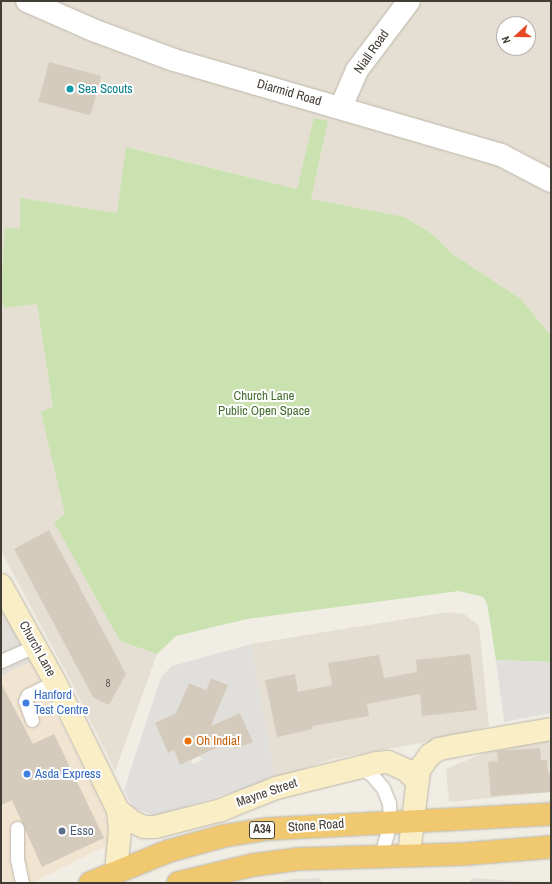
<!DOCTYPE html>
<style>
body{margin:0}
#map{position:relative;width:552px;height:884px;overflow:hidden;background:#f0ede4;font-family:"Archivo Narrow",sans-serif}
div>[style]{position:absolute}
.residential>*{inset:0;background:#e4dfd2}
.commercial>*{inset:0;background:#f1e4d0}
.industrial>*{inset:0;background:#e2ded9}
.green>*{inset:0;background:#cae1b0}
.parking>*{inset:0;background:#e1dfdc}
.building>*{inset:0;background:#d4cbbd;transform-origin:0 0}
.roads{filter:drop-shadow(0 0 1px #bdb7aa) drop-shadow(0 0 1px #bdb7aa)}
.lane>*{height:13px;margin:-6.5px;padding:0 6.5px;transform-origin:6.5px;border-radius:6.5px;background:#fff}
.street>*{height:22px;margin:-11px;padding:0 11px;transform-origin:11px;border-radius:11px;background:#fff}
.secondary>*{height:22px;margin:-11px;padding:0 11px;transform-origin:11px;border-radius:11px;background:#f9eec5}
.highway>*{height:22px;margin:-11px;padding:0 11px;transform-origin:11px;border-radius:11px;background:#f0c86f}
.dots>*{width:11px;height:11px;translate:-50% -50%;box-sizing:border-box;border:2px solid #fff;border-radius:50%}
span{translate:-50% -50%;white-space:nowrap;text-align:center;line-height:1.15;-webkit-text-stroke:4px #fff;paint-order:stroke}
.number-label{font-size:11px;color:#666056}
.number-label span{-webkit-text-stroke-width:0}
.shield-label span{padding:1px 3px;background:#fff;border:1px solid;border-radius:3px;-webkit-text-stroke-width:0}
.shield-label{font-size:12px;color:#423d34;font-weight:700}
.street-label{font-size:13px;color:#423d34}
.culture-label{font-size:13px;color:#0d838f}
.left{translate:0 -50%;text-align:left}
.park-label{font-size:13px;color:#446d2e}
.shop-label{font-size:13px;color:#366cbe}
.food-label{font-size:13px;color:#c56008}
.service-label{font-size:13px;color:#4e5e75}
.frame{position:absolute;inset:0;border:2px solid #423d34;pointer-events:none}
.north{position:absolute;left:496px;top:16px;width:40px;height:40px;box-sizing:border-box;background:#fff;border:1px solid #b3b1ae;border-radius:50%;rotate:249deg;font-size:11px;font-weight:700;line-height:16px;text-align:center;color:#423d34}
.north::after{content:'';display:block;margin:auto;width:14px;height:18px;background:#e64725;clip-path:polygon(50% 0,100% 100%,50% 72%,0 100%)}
</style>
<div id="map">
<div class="residential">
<div style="clip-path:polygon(evenodd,1px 1px,551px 1px,551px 336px,521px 299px,451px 253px,435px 236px,405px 217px,311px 199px,328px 121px,314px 119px,297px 189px,127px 147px,117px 213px,20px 198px,20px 230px,5px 228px,4px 308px,37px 303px,53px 407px,42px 412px,65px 514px,54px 521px,120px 641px,157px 654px,115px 771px,73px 685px,1px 551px,1px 1px,504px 24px,528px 24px,528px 48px,504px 48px,504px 24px)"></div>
<div style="clip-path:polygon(449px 612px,464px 614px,479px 626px,489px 726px,443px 739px,332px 759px,275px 779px,251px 644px)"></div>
<div style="clip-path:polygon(551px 740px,551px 792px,449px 802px,446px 769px,491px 750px)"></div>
</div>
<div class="commercial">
<div style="clip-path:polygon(30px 662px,105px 811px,109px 838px,106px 846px,32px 883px,1px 883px,1px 676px)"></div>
</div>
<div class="industrial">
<div style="clip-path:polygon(1px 605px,30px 662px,1px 676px)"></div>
<div style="clip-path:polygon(320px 878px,322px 883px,275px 883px,292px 879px)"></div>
<div style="clip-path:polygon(473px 878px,539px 883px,468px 883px)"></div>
</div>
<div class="green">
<div style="clip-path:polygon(314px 118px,328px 121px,311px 199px,405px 217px,435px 236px,451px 253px,521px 299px,551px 336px,551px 662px,496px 660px,487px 603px,483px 597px,459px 591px,247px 619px,176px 636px,157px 654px,120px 641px,54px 522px,65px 514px,41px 412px,53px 407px,37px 304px,4px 308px,1px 293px,5px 228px,20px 229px,20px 198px,117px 213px,126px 147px,297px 189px)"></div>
</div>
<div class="parking">
<div style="clip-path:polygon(evenodd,251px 644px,275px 779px,156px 816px,133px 808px,124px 790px,161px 677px,172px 666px,251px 644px,211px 678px,227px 685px,214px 720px,190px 710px,181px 702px,189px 683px,206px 690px,211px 678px,251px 644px,178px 712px,209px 727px,240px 713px,250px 735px,248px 744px,235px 749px,231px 741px,200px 756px,202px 760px,193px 764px,191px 760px,180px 765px,174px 750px,168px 753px,155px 723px,178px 712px)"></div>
<div style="clip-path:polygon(496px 660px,551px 662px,551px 713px,504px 722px)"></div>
</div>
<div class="building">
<div style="left:49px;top:62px;width:54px;height:41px;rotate:15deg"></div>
<div style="clip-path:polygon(49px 530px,126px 674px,109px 705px,93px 697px,14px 549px)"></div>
<div style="clip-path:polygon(470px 654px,477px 710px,422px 716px,420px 694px,367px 704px,369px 716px,312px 726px,313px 729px,277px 737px,265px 680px,295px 674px,298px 692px,332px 685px,328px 663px,379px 655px,384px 678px,417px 672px,416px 660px)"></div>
<div style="clip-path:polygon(211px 678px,228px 685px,211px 726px,240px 713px,253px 742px,235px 749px,231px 741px,180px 765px,174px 750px,168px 753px,155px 723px,176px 713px,189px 683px,206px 690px)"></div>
<div style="clip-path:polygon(1px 683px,33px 744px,54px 734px,104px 838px,42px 867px,12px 800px,1px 805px)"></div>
<div style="clip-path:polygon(540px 748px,541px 760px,547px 760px,548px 773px,551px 773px,551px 792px,491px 796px,488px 762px,498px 761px,497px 751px)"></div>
</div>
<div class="roads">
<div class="lane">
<div style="left:1px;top:661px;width:36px;rotate:-24deg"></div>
<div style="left:32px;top:720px;width:20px;rotate:-110deg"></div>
<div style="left:25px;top:701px;width:7px;rotate:-63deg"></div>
<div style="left:28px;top:695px;width:30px;rotate:-26deg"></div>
<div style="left:359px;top:766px;width:16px;rotate:35deg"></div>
<div style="left:372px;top:775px;width:17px;rotate:50deg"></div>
<div style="left:383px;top:788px;width:16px;rotate:68deg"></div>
<div style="left:389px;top:803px;width:20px;rotate:87deg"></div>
<div style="left:390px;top:823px;width:35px;rotate:106deg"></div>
<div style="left:17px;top:828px;width:31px;rotate:90deg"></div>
<div style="left:17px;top:859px;width:25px;rotate:78deg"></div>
</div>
<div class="street">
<div style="left:27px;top:1px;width:72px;rotate:23.7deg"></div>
<div style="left:93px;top:30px;width:86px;rotate:20.3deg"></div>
<div style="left:174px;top:60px;width:341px;rotate:16.2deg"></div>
<div style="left:501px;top:155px;width:56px;rotate:27.5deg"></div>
<div style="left:341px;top:107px;width:40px;rotate:-66.6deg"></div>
<div style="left:357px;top:70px;width:86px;rotate:-53deg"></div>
</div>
<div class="secondary">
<div style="left:1px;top:585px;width:111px;rotate:60.9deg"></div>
<div style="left:55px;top:682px;width:143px;rotate:63.8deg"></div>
<div style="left:118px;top:810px;width:20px;rotate:84deg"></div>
<div style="left:120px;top:830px;width:41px;rotate:95.6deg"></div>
<div style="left:118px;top:810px;width:19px;rotate:39deg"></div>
<div style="left:133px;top:822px;width:12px;rotate:24deg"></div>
<div style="left:144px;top:827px;width:11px"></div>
<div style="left:155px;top:827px;width:68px;rotate:-14.4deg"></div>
<div style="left:221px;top:810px;width:59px;rotate:-21.8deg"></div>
<div style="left:276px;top:788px;width:104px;rotate:-13.9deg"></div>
<div style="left:377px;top:763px;width:11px;rotate:-5deg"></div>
<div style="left:388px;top:762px;width:20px;rotate:24deg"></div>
<div style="left:406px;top:770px;width:16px;rotate:45deg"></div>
<div style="left:409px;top:855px;width:86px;rotate:-83.3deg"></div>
<div style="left:419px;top:770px;width:19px;rotate:-54deg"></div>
<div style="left:430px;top:755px;width:11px;rotate:-34deg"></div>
<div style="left:439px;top:749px;width:15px;rotate:-11deg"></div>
<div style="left:454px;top:746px;width:98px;rotate:-9.9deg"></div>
</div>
<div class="highway">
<div style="left:90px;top:883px;width:85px;rotate:-22.1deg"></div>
<div style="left:169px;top:851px;width:56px;rotate:-15.5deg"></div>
<div style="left:223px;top:836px;width:45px;rotate:-9deg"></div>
<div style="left:267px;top:829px;width:284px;rotate:-3deg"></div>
<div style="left:178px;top:883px;width:77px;rotate:-13.5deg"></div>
<div style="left:253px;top:865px;width:45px;rotate:-7.6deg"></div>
<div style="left:298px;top:859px;width:166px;rotate:-1.7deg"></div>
<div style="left:464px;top:854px;width:87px;rotate:-4.6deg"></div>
</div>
</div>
<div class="dots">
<div style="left:70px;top:89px;background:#0f9aa8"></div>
<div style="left:26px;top:703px;background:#3f7fe0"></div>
<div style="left:188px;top:741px;background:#e8710a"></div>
<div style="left:27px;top:774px;background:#3f7fe0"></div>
<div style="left:62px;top:831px;background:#5c6f8a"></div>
</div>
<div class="number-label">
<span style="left:108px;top:683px">8</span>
</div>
<div class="shield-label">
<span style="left:262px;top:830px">A34</span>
</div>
<div class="street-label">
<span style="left:372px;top:52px;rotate:-55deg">Niall Road</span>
<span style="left:289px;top:93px;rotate:16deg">Diarmid Road</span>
<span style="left:37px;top:649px;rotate:61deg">Church Lane</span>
<span style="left:267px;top:793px;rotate:-19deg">Mayne Street</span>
<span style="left:316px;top:826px;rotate:-4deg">Stone Road</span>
</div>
<div class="culture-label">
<span class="left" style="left:78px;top:89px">Sea Scouts</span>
</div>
<div class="park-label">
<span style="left:264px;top:404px">Church Lane<br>Public Open Space</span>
</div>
<div class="shop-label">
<span class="left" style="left:34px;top:703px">Hanford<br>Test Centre</span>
<span class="left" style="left:35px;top:774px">Asda Express</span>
</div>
<div class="food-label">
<span class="left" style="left:196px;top:741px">Oh India!</span>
</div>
<div class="service-label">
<span class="left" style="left:70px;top:831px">Esso</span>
</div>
<div class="frame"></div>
<div class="north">N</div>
</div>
